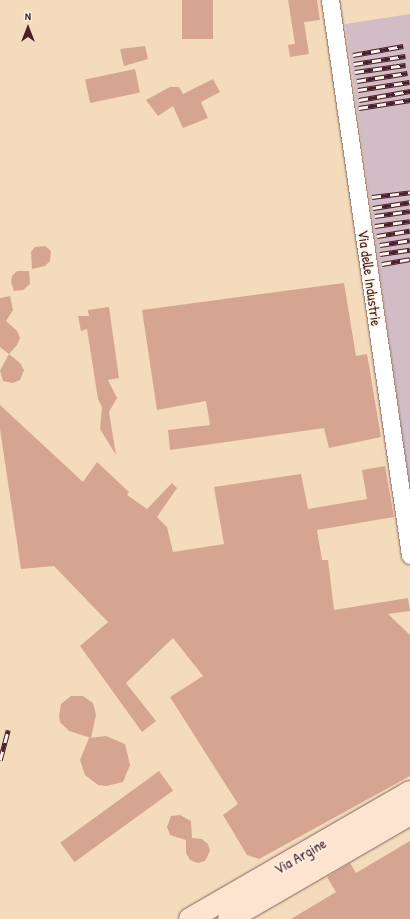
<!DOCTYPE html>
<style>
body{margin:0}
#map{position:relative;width:410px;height:919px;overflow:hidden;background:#f3dbbc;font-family:"Patrick Hand",sans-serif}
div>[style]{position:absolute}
.industrial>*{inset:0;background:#d2bdc7}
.building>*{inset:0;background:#d6a592;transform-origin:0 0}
.roads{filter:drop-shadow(0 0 1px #85615e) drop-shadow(0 0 1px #85615e)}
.street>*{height:17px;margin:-8.5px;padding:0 8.5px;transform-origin:8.5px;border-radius:8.5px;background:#fff}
.secondary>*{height:22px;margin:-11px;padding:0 11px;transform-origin:11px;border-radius:11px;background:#fde4d1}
.rail>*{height:4.5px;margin-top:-2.25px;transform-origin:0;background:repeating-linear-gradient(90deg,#fcf5e5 0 9px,#4a1f2b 0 18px);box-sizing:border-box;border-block:1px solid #4a1f2b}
span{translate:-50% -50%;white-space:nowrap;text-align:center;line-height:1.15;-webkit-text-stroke:3px #fcf5e5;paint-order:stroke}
.street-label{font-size:15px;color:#4a1f2b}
.north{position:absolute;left:8px;top:8px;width:40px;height:40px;-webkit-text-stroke:3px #fcf5e5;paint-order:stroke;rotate:0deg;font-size:11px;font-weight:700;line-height:16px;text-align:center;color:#4a1f2b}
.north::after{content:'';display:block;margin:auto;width:14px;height:18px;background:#4a1f2b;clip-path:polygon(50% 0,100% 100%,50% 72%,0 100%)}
</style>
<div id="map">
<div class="industrial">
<div style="clip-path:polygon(410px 14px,410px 487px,345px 24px)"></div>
</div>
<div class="building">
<div style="left:182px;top:0;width:31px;height:39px"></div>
<div style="clip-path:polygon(288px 0,317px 0,320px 20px,304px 22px,309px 54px,290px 57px,288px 45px,295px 44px)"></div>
<div style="clip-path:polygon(145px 46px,148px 59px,124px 66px,120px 49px)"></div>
<div style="left:135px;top:69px;width:24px;height:51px;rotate:78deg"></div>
<div style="clip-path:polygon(213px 79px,220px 92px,201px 102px,208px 118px,183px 128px,173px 106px,158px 116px,146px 100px,170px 87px,179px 87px,183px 94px)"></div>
<div style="clip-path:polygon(45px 246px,51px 251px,50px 261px,45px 266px,32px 269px,31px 252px,35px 247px)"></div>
<div style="clip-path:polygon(17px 271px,29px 271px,30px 284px,23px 290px,14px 291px,11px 282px,12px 276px)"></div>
<div style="clip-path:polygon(344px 283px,356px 356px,367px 354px,381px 437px,329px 448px,324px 428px,170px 450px,168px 430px,210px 425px,206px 401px,157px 410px,142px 310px)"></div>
<div style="clip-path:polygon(10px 296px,13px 310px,6px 321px,17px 331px,20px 338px,17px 345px,9px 354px,0 347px,0 298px)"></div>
<div style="clip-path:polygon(109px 307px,119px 378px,108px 380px,117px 398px,109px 412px,116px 455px,100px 429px,102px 407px,98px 399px,87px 329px,81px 331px,78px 316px,89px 316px,88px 310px)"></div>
<div style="clip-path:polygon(9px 354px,20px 363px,24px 370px,20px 380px,13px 383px,3px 381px,0 371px)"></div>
<div style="clip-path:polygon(0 405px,83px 482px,97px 462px,129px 492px,127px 495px,147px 509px,172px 483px,177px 488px,157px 517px,167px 527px,173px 552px,224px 544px,214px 487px,301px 474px,308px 509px,367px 499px,362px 470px,385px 466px,394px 517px,317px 530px,322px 560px,328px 560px,334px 610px,408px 598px,410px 611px,388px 614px,410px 635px,410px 776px,259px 859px,247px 855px,223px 815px,238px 804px,170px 697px,203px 676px,173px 638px,126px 683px,156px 721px,142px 732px,80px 646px,108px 622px,54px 566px,21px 569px,0 429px)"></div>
<div style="clip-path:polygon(71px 696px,83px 696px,93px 703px,96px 715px,91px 738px,69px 731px,60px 722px,59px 716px,61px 704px)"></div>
<div style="clip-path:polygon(106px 736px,125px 744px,130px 765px,123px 782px,106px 786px,98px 785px,85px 775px,80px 760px,89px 738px)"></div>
<div style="left:159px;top:771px;width:24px;height:122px;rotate:54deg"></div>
<div style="clip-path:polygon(180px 815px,191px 821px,192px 838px,202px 839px,208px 844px,210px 851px,205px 861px,198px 863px,190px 860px,186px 853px,186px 840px,170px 835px,167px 827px,171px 816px)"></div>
<div style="clip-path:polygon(410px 841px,410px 919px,291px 919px,336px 892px,327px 877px,350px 863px,356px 873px)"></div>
</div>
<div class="roads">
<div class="street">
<div style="left:330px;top:0;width:561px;rotate:81.8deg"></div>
</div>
<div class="secondary">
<div style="left:190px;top:919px;width:254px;rotate:-30deg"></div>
<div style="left:229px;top:919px;width:209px;rotate:-30.1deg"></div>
</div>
</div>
<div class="rail">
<div style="left:353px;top:55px;width:51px;rotate:-10.2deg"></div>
<div style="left:354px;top:64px;width:52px;rotate:-8.9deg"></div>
<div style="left:355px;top:72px;width:51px;rotate:-7.8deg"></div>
<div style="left:357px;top:81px;width:51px;rotate:-9.1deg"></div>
<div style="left:358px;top:90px;width:52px;rotate:-8.9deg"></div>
<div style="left:359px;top:100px;width:52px;rotate:-10deg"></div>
<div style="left:359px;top:108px;width:52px;rotate:-8.9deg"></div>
<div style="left:372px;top:197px;width:38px;rotate:-7deg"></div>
<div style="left:373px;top:208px;width:37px;rotate:-9deg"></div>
<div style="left:375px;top:216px;width:35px;rotate:-8deg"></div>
<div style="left:375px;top:226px;width:35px;rotate:-8deg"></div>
<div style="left:377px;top:236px;width:33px;rotate:-9deg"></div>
<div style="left:380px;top:245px;width:30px;rotate:-9deg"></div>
<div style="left:380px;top:254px;width:30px;rotate:-8deg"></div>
<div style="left:382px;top:264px;width:28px;rotate:-10deg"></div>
<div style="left:0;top:760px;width:31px;rotate:-75deg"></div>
</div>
<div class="street-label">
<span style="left:370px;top:278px;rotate:82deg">Via delle Industrie</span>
<span style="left:300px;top:856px;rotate:-30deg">Via Argine</span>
</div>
<div class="north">N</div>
</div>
